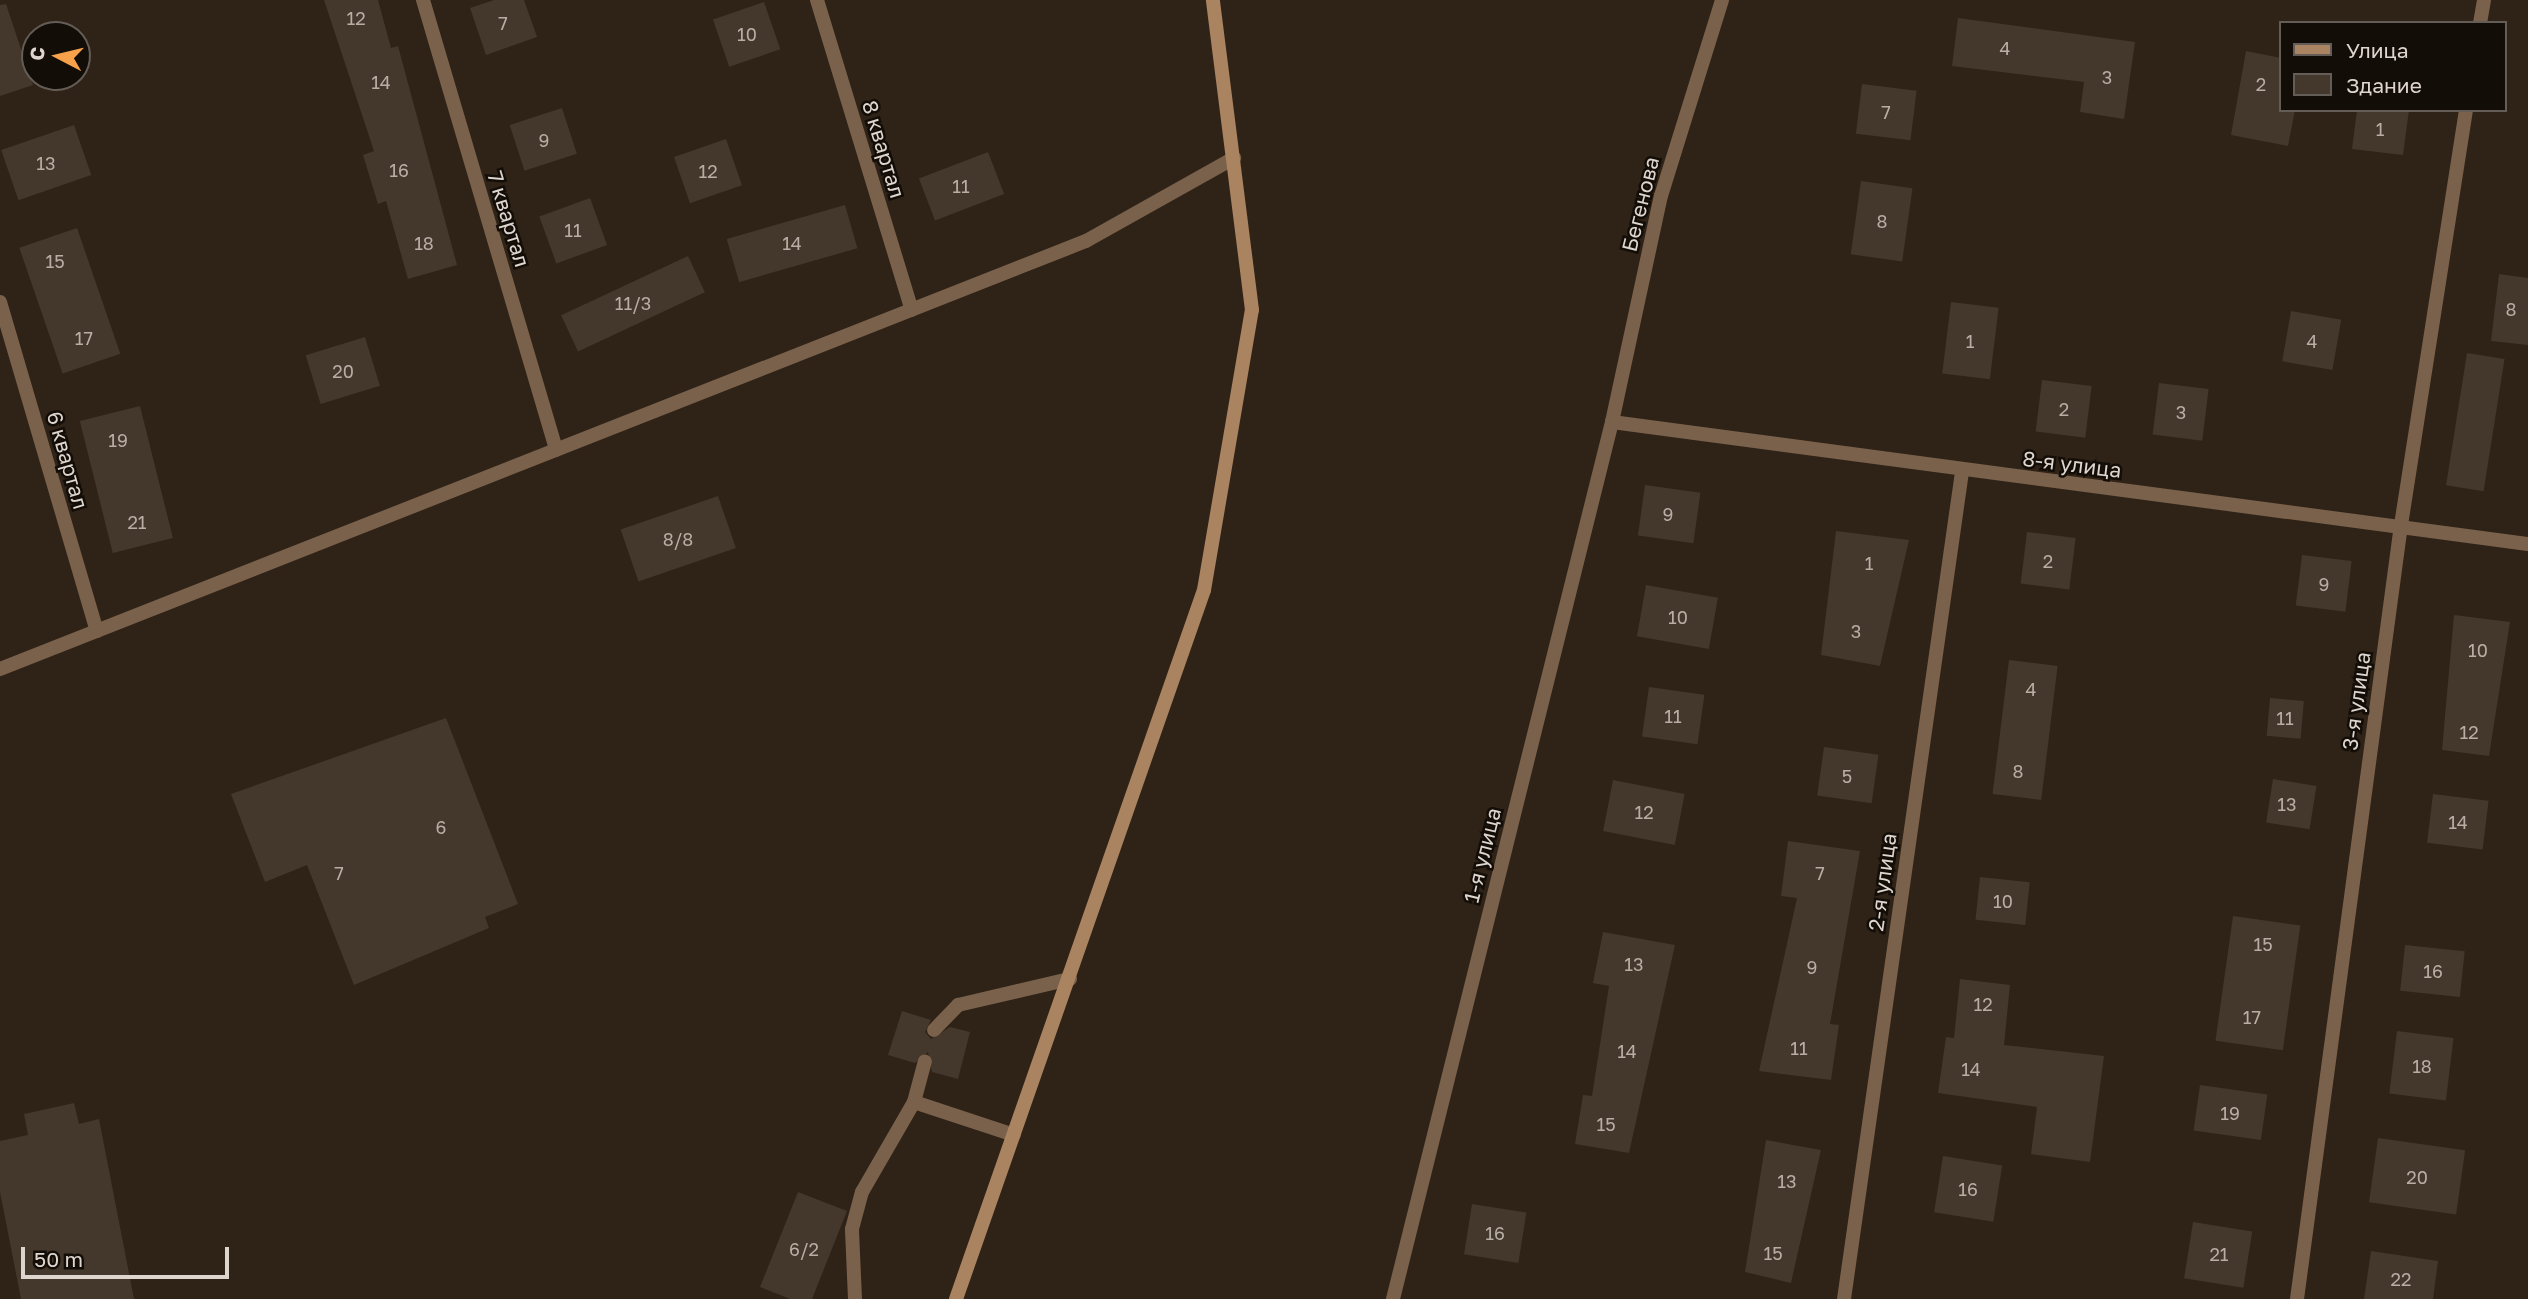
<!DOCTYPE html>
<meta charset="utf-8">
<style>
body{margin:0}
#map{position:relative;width:2528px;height:1299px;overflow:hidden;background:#2f2217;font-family:"Golos Text",sans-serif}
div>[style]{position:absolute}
.building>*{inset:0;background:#44372b;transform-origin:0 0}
.service>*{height:14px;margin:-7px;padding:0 7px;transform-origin:7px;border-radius:7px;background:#7a614b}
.minor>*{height:14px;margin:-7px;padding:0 7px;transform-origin:7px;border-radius:7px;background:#7a614b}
.tertiary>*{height:14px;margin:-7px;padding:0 7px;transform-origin:7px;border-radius:7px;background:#7a614b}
.secondary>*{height:14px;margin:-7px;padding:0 7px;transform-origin:7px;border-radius:7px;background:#aa8360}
span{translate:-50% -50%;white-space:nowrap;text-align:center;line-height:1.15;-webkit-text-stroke:5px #130d08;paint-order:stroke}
.number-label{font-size:18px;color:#b8aea5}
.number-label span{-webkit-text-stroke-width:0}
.street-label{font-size:21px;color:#ded5ce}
.legend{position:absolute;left:2279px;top:21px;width:228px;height:91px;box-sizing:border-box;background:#130d08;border:2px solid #645d57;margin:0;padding:9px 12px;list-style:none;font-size:21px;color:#ded5ce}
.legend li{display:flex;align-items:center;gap:14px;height:35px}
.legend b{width:35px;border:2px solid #645d57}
.north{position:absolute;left:21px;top:21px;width:70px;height:70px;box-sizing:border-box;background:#130d08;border:2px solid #645d57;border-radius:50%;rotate:277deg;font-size:19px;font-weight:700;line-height:28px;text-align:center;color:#ded5ce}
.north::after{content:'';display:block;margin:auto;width:24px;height:32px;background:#f7a14a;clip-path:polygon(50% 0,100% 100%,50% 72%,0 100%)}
.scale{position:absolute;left:21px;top:1247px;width:208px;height:32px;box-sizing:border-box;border:4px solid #ded5ce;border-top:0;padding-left:9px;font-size:21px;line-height:24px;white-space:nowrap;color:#ded5ce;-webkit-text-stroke:5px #130d08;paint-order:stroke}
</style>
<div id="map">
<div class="building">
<div style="clip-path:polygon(324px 0,378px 0,391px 48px,398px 46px,457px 265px,408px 279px,386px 201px,378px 204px,363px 155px,374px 151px)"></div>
<div style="clip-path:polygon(494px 0,524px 0,537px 37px,486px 55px,470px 8px)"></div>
<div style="left:764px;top:2px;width:50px;height:54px;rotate:71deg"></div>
<div style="clip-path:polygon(6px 4px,33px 85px,0 96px,0 5px)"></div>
<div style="clip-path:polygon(1958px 18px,2135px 42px,2124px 119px,2080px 112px,2084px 82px,1952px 66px)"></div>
<div style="clip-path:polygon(2246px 51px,2281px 58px,2281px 110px,2295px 110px,2288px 146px,2231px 135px)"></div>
<div style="left:1862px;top:84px;width:55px;height:50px;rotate:7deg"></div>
<div style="left:562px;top:108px;width:48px;height:55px;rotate:72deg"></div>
<div style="clip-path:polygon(2357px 110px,2409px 110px,2403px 155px,2352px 149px)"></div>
<div style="left:74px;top:125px;width:53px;height:77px;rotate:71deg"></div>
<div style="left:726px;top:139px;width:49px;height:55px;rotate:71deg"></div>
<div style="left:988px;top:152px;width:45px;height:74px;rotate:69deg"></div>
<div style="left:1861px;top:181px;width:52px;height:74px;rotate:8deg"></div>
<div style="left:590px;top:198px;width:50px;height:54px;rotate:70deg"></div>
<div style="left:845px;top:205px;width:45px;height:123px;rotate:74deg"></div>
<div style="left:77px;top:228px;width:133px;height:61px;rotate:71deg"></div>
<div style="left:688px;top:256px;width:40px;height:140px;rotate:65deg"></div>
<div style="clip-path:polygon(2499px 274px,2528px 278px,2528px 345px,2491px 341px)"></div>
<div style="left:1951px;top:302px;width:48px;height:72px;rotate:7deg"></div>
<div style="left:2291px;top:311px;width:51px;height:51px;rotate:10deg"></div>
<div style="left:365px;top:337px;width:51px;height:62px;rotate:73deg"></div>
<div style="left:2467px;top:353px;width:38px;height:134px;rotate:9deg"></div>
<div style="left:2042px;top:380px;width:50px;height:52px;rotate:7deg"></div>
<div style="left:2159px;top:383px;width:50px;height:52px;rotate:7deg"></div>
<div style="left:140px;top:406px;width:136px;height:62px;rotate:76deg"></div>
<div style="left:1645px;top:485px;width:56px;height:51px;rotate:8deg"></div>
<div style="left:718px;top:496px;width:55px;height:103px;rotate:71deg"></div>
<div style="clip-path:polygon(1836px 531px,1909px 540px,1880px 666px,1821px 655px)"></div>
<div style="left:2027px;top:532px;width:49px;height:52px;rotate:7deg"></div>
<div style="left:2302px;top:555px;width:50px;height:51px;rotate:7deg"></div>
<div style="left:1646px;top:585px;width:73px;height:52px;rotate:10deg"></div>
<div style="clip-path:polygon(2454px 615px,2510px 622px,2489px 756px,2442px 750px)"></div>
<div style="left:2009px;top:660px;width:49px;height:135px;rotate:7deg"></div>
<div style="left:1649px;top:687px;width:56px;height:50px;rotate:8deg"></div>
<div style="left:2270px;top:698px;width:34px;height:38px;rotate:5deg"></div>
<div style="clip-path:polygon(446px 718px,518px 904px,485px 917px,489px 928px,354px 985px,307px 865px,265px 882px,231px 794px)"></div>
<div style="left:1824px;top:747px;width:55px;height:49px;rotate:8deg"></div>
<div style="left:2273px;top:779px;width:44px;height:44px;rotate:9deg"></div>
<div style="left:1613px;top:780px;width:73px;height:52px;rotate:11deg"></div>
<div style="left:2433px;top:794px;width:56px;height:49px;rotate:7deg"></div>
<div style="clip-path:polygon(1788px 841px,1860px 851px,1830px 1024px,1839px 1025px,1831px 1080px,1759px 1071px,1797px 898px,1781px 896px)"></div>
<div style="left:1980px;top:877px;width:50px;height:43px;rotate:6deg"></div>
<div style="left:2233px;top:916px;width:68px;height:126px;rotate:8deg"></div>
<div style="clip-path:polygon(1603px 932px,1675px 945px,1629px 1153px,1575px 1144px,1583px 1095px,1592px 1096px,1609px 986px,1593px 983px)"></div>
<div style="left:2405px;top:945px;width:60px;height:46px;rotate:6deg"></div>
<div style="clip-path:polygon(1960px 979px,2010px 985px,2004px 1045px,2104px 1056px,2090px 1162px,2031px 1154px,2037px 1107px,1938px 1093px,1946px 1037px,1954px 1038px)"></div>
<div style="clip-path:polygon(902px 1011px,931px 1020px,925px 1032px,931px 1039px,950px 1027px,970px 1032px,958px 1079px,932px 1072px,928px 1052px,915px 1063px,888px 1055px)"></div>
<div style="left:2397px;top:1031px;width:57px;height:63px;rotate:7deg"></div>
<div style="left:2200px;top:1085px;width:68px;height:46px;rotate:8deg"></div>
<div style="clip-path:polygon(74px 1103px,79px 1124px,99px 1119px,134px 1299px,21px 1299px,0 1192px,0 1141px,28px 1135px,24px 1114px)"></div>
<div style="left:2378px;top:1138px;width:88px;height:65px;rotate:8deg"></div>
<div style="clip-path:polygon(1766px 1140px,1821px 1150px,1791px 1283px,1745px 1272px)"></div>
<div style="left:1943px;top:1156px;width:60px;height:57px;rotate:9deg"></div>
<div style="clip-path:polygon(798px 1192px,847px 1211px,812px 1299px,790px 1299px,760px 1287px)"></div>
<div style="left:1472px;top:1204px;width:55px;height:51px;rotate:9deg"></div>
<div style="left:2193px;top:1222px;width:60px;height:57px;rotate:9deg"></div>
<div style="clip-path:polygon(2371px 1251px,2438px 1261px,2433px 1299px,2364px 1299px)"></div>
</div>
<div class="service">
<div style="left:934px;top:1030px;width:35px;rotate:-46deg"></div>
<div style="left:958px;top:1005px;width:115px;rotate:-13.1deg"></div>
<div style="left:914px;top:1102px;width:105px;rotate:18.3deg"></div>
<div style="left:855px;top:1299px;width:70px;rotate:-92.5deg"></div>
<div style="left:852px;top:1229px;width:38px;rotate:-75deg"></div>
<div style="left:862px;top:1192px;width:104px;rotate:-60deg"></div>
<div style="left:914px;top:1102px;width:42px;rotate:-75deg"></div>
</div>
<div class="minor">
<div style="left:423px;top:0;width:469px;rotate:73.5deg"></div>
<div style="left:817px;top:0;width:324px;rotate:73deg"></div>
<div style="left:2480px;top:23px;width:23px;rotate:-80deg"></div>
<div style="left:0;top:302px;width:343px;rotate:73.6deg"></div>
<div style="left:1612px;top:422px;width:924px;rotate:7.59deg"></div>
<div style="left:1393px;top:1299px;width:904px;rotate:-75.98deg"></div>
<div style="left:1612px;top:422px;width:231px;rotate:-77.8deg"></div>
<div style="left:1661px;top:196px;width:205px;rotate:-72.7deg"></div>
<div style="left:1844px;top:1299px;width:835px;rotate:-81.88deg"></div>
<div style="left:2297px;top:1299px;width:781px;rotate:-82.35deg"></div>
<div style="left:2401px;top:525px;width:420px;rotate:-81.1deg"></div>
</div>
<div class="tertiary">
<div style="left:0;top:669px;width:1167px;rotate:-21.51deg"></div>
<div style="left:1086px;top:241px;width:170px;rotate:-29.3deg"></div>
</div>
<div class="secondary">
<div style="left:956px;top:1299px;width:751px;rotate:-70.72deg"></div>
<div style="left:1204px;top:590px;width:284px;rotate:-80.3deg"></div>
<div style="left:1252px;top:310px;width:312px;rotate:-97.2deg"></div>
</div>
<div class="number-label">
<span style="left:356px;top:18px">12</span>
<span style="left:503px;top:23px">7</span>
<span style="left:747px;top:34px">10</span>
<span style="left:2005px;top:48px">4</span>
<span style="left:2107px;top:77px">3</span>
<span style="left:381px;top:82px">14</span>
<span style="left:2261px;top:84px">2</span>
<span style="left:1886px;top:112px">7</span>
<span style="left:2380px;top:129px">1</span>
<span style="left:544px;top:140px">9</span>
<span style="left:46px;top:163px">13</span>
<span style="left:399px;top:170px">16</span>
<span style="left:708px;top:171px">12</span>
<span style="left:961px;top:186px">11</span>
<span style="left:1882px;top:221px">8</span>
<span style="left:573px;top:230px">11</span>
<span style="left:424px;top:243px">18</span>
<span style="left:792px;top:243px">14</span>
<span style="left:55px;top:261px">15</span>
<span style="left:633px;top:303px">11/3</span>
<span style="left:2511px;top:309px">8</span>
<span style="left:84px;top:338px">17</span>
<span style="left:1970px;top:341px">1</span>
<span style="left:2312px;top:341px">4</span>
<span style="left:343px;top:371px">20</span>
<span style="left:2064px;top:409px">2</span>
<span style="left:2181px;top:412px">3</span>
<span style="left:118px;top:440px">19</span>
<span style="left:1668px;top:514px">9</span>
<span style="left:137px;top:522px">21</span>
<span style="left:678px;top:539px">8/8</span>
<span style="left:2048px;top:561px">2</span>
<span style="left:1869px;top:563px">1</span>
<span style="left:2324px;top:584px">9</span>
<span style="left:1678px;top:617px">10</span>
<span style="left:1856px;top:631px">3</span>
<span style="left:2478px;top:650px">10</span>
<span style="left:2031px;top:689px">4</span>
<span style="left:1673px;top:716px">11</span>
<span style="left:2285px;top:718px">11</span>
<span style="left:2469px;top:732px">12</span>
<span style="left:2018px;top:771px">8</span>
<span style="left:1847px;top:776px">5</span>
<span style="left:2287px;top:804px">13</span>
<span style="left:1644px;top:812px">12</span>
<span style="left:2458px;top:822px">14</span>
<span style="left:441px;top:827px">6</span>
<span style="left:339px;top:873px">7</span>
<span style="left:1820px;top:873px">7</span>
<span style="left:2003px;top:901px">10</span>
<span style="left:2263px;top:944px">15</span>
<span style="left:1634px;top:964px">13</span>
<span style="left:1812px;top:967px">9</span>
<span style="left:2433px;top:971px">16</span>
<span style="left:1983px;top:1004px">12</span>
<span style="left:2252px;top:1017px">17</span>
<span style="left:1799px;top:1048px">11</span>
<span style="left:1627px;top:1051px">14</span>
<span style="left:2422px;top:1066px">18</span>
<span style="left:1971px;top:1069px">14</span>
<span style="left:2230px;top:1113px">19</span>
<span style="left:1606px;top:1124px">15</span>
<span style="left:2417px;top:1177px">20</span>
<span style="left:1787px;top:1181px">13</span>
<span style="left:1968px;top:1189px">16</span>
<span style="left:1495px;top:1233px">16</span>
<span style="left:804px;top:1249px">6/2</span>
<span style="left:1773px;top:1253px">15</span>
<span style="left:2219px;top:1254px">21</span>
<span style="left:2401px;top:1279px">22</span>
</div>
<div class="street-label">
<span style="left:884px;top:149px;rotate:73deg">8 квартал</span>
<span style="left:1640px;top:204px;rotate:-76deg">Бегенова</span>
<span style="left:509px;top:219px;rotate:73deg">7 квартал</span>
<span style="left:68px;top:460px;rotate:74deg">6 квартал</span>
<span style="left:2072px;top:464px;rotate:7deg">8-я улица</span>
<span style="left:2356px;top:701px;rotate:-82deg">3-я улица</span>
<span style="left:1482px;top:855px;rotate:-76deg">1-я улица</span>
<span style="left:1882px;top:882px;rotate:-82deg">2-я улица</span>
</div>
<ul class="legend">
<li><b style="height:9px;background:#aa8360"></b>Улица</li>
<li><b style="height:19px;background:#44372b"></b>Здание</li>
</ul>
<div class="north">С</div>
<div class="scale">50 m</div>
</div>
